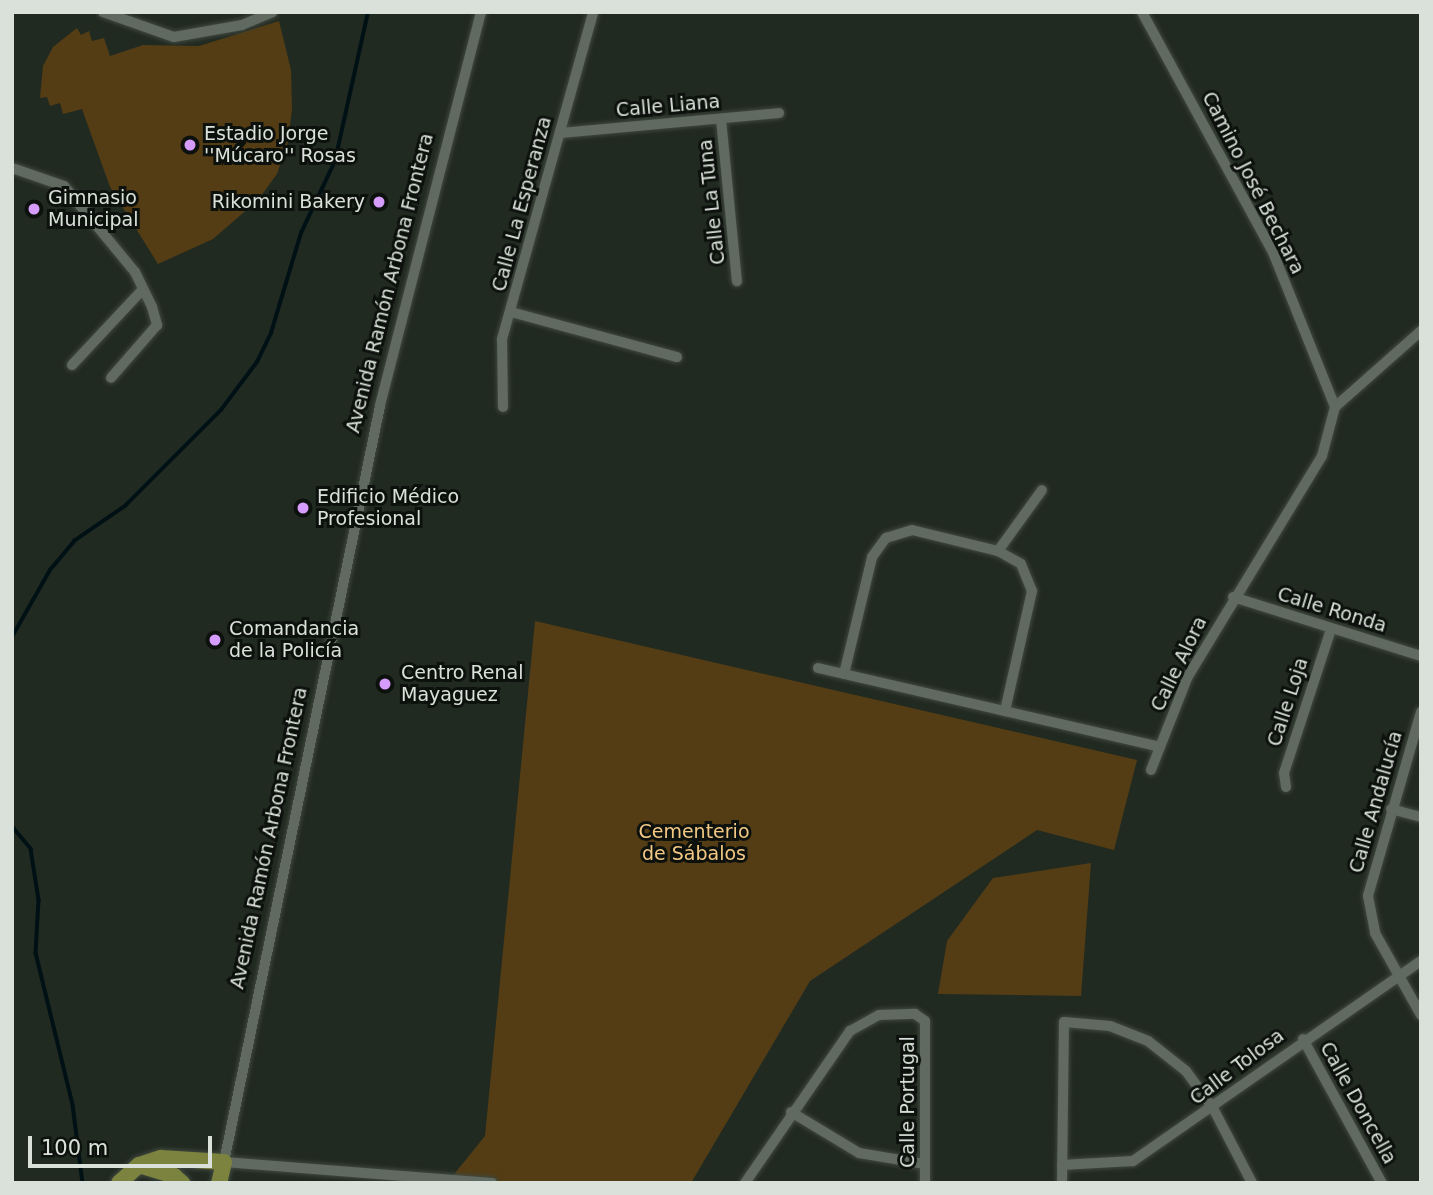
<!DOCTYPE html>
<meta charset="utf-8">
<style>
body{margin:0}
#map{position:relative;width:1433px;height:1195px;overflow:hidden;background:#212a21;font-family:"DejaVu Sans",sans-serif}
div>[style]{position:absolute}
.green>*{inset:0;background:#543d14}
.stream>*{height:3.5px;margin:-1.75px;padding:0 1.75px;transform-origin:1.75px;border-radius:1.75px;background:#001115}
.roads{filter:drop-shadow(0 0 2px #404840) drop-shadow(0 0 2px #404840)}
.minor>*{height:10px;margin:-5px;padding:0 5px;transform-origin:5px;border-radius:5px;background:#606a60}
.primary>*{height:16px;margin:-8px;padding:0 8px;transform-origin:8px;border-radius:8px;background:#7c833e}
.dots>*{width:19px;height:19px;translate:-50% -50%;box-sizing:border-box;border:4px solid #0d110d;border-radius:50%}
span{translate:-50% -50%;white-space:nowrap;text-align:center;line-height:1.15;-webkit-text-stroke:6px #0d110d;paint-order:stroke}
.street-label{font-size:19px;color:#dae0da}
.poi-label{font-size:19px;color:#dae0da}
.left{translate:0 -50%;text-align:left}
.right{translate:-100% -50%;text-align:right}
.park-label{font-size:19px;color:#f2c884}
.frame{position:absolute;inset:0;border:14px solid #dae0da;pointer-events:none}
.scale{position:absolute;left:28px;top:1136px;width:184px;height:32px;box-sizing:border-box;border:4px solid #dae0da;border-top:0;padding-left:9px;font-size:21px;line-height:24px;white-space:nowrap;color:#dae0da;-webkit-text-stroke:5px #0d110d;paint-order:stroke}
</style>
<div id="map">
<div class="green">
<div style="clip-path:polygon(279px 21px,291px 70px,292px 109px,288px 142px,277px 174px,258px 200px,213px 239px,158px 264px,110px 187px,82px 109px,63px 114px,60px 103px,50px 106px,47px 97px,40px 98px,43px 66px,53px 47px,77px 28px,81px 35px,89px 31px,92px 41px,104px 38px,110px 56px,143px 45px,199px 46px)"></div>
<div style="clip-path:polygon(535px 621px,1137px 760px,1114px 850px,1037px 830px,810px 981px,691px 1183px,447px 1183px,485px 1136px)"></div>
<div style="clip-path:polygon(1091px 863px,1081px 996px,938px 994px,947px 941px,993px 878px)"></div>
</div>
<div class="stream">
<div style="left:12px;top:637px;width:77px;rotate:-60.4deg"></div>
<div style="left:50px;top:570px;width:38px;rotate:-50deg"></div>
<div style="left:74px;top:541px;width:62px;rotate:-34.5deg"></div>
<div style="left:125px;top:506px;width:136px;rotate:-45deg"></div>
<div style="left:221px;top:410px;width:60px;rotate:-53.1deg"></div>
<div style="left:257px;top:362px;width:32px;rotate:-64deg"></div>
<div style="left:271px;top:333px;width:104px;rotate:-73.3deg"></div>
<div style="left:301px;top:233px;width:80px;rotate:-64.7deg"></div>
<div style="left:335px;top:161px;width:153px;rotate:-77.5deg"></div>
<div style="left:12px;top:826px;width:30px;rotate:50deg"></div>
<div style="left:31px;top:849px;width:52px;rotate:81.1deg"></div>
<div style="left:39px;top:900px;width:53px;rotate:93.2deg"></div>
<div style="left:36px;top:953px;width:156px;rotate:76.3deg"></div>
<div style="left:73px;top:1105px;width:79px;rotate:82.7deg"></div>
</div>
<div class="roads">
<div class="minor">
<div style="left:103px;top:12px;width:75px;rotate:19.4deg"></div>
<div style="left:174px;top:37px;width:69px;rotate:-10deg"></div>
<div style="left:242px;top:25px;width:33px;rotate:-23deg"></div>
<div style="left:481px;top:12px;width:407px;rotate:104.4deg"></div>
<div style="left:380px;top:406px;width:772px;rotate:101.66deg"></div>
<div style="left:224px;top:1162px;width:269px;rotate:4.5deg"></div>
<div style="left:1142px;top:12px;width:271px;rotate:61.4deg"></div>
<div style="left:1272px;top:250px;width:169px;rotate:68.1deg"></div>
<div style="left:1335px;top:407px;width:51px;rotate:104.9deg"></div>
<div style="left:1322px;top:456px;width:258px;rotate:121.3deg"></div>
<div style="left:1188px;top:676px;width:101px;rotate:111.5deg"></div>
<div style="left:721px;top:119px;width:163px;rotate:84.4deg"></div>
<div style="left:560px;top:133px;width:220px;rotate:-5.2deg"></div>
<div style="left:12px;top:168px;width:55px;rotate:19.1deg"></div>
<div style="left:64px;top:186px;width:112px;rotate:50.5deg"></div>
<div style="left:135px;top:272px;width:39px;rotate:64deg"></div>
<div style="left:152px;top:307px;width:19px;rotate:74deg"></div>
<div style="left:157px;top:325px;width:70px;rotate:131deg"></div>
<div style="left:511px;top:312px;width:172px;rotate:15.2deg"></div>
<div style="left:72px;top:365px;width:104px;rotate:-46.9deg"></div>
<div style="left:503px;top:407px;width:68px;rotate:-90.8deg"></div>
<div style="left:502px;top:339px;width:339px;rotate:-74.4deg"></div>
<div style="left:1335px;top:407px;width:115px;rotate:-41.5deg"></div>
<div style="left:998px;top:551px;width:75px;rotate:-54.2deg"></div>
<div style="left:1233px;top:597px;width:197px;rotate:17.4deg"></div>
<div style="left:818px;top:668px;width:350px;rotate:13deg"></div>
<div style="left:844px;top:674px;width:120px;rotate:-76.5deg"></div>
<div style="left:872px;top:557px;width:24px;rotate:-54deg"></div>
<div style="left:886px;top:538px;width:27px;rotate:-17deg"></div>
<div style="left:912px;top:530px;width:89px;rotate:13.7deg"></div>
<div style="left:998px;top:551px;width:26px;rotate:29deg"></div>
<div style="left:1021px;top:564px;width:29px;rotate:68deg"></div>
<div style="left:1032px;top:591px;width:123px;rotate:102.7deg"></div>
<div style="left:1421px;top:712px;width:191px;rotate:106.1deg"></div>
<div style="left:1368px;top:896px;width:38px;rotate:79deg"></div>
<div style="left:1375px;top:933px;width:94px;rotate:60.7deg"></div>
<div style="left:1286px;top:787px;width:14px;rotate:-98deg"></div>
<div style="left:1284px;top:773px;width:151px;rotate:-71.9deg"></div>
<div style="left:1391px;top:809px;width:30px;rotate:15deg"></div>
<div style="left:1303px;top:1039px;width:164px;rotate:61.3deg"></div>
<div style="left:791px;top:1112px;width:79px;rotate:31.1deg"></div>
<div style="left:859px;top:1153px;width:67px;rotate:9.5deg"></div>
<div style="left:1062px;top:1165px;width:71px;rotate:-3.2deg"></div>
<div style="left:1133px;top:1161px;width:351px;rotate:-34.8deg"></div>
<div style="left:745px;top:1183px;width:185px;rotate:-55.4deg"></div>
<div style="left:850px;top:1031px;width:33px;rotate:-29deg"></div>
<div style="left:879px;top:1015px;width:36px;rotate:-2deg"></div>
<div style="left:915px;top:1014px;width:12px;rotate:35deg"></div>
<div style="left:925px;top:1021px;width:162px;rotate:90deg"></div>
<div style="left:1062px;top:1183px;width:161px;rotate:-89.3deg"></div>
<div style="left:1064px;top:1022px;width:46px;rotate:5deg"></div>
<div style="left:1110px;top:1026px;width:41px;rotate:21.5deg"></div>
<div style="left:1148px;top:1041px;width:48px;rotate:38.3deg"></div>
<div style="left:1186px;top:1071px;width:46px;rotate:53.9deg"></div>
<div style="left:1213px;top:1108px;width:85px;rotate:62.5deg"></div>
</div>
<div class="primary">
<div style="left:139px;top:1165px;width:37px;rotate:17deg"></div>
<div style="left:174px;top:1176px;width:11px;rotate:41deg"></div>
<div style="left:119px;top:1183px;width:27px;rotate:-42deg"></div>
<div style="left:139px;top:1165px;width:23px;rotate:-18deg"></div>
<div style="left:161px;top:1158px;width:63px;rotate:3.6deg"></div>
<div style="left:224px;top:1162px;width:22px;rotate:103deg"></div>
</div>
</div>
<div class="dots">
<div style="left:190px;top:145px;background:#d59cfb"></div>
<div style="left:379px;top:202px;background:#d59cfb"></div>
<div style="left:34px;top:209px;background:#d59cfb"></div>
<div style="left:303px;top:508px;background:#d59cfb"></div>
<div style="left:215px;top:640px;background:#d59cfb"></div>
<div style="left:385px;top:684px;background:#d59cfb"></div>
</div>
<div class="street-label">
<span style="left:668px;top:106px;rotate:-5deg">Calle Liana</span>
<span style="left:1253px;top:183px;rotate:63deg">Camino José Bechara</span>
<span style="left:712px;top:202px;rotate:-96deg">Calle La Tuna</span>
<span style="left:522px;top:204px;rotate:-75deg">Calle La Esperanza</span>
<span style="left:390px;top:283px;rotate:-76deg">Avenida Ramón Arbona Frontera</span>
<span style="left:1332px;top:610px;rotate:17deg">Calle Ronda</span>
<span style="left:1179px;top:664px;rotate:-64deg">Calle Alora</span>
<span style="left:1288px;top:702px;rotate:-72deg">Calle Loja</span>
<span style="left:1376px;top:802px;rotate:-74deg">Calle Andalucía</span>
<span style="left:269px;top:838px;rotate:-78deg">Avenida Ramón Arbona Frontera</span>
<span style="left:1237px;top:1067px;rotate:-37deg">Calle Tolosa</span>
<span style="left:908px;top:1102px;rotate:-90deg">Calle Portugal</span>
<span style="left:1358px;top:1103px;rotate:61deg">Calle Doncella</span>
</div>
<div class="poi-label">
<span class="left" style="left:204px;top:145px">Estadio Jorge<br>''Múcaro'' Rosas</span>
<span class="left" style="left:48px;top:209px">Gimnasio<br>Municipal</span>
<span class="right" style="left:365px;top:202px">Rikomini Bakery</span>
<span class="left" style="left:317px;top:508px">Edificio Médico<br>Profesional</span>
<span class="left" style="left:229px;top:640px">Comandancia<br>de la Policía</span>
<span class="left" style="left:401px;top:684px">Centro Renal<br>Mayaguez</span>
</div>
<div class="park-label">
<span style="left:694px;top:843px">Cementerio<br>de Sábalos</span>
</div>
<div class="frame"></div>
<div class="scale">100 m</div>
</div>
